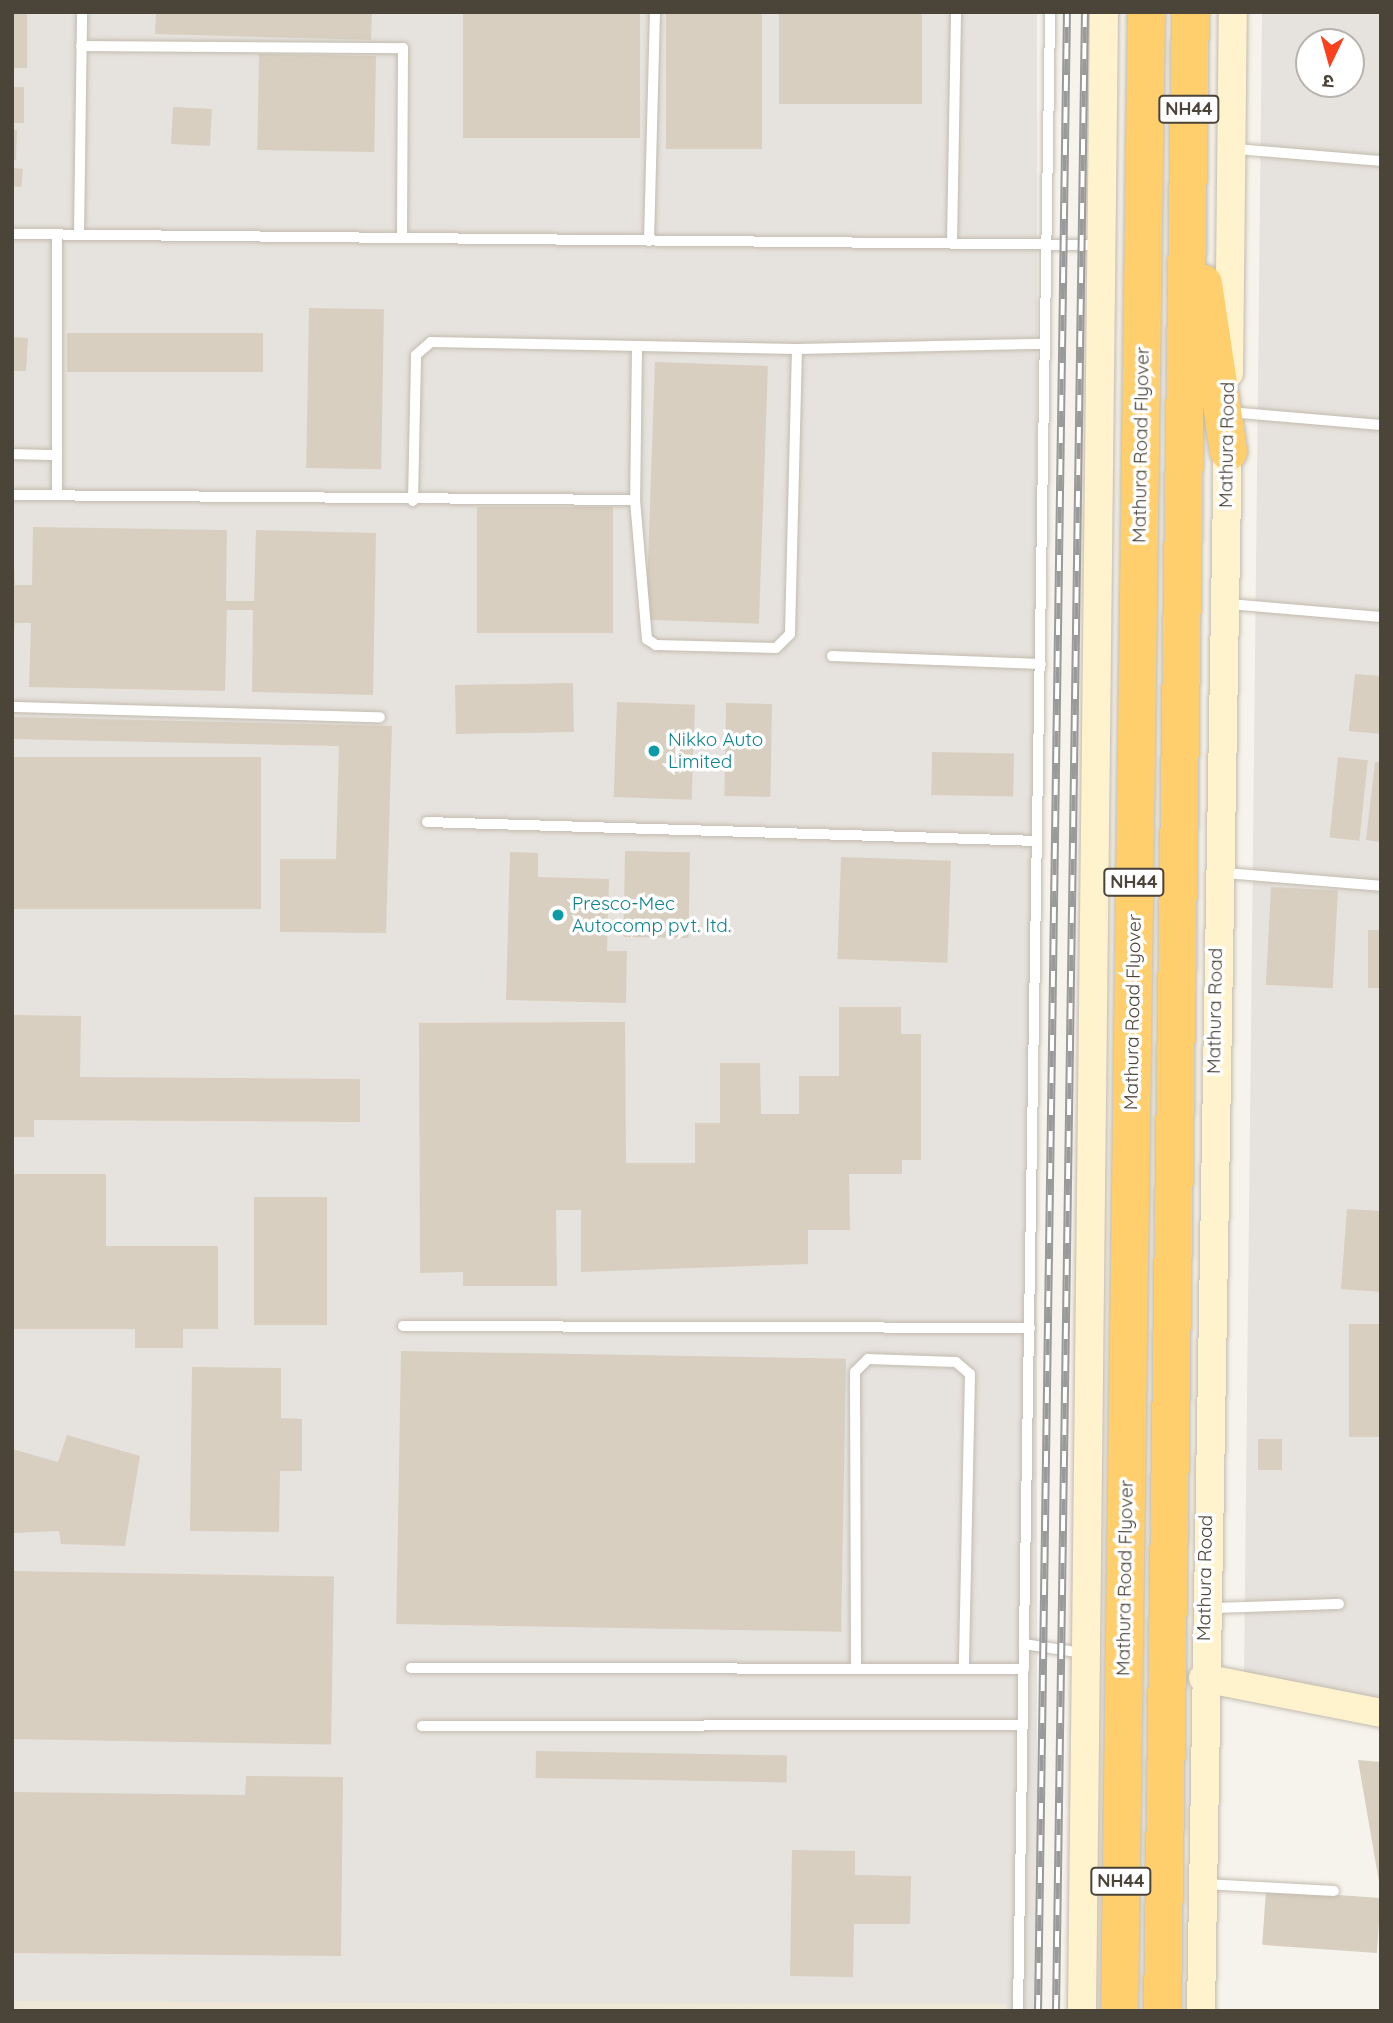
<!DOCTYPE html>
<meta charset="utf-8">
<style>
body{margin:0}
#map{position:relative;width:1393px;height:2023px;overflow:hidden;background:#f6f3ec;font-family:Quicksand,"Noto Sans Devanagari",sans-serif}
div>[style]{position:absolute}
.industrial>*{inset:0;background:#e6e2dd;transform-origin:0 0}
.education>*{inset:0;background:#efe8d6}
.building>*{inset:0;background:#d8cfc1;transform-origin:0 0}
.roads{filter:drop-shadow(0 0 2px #c2bbae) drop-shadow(0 0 2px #c2bbae)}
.lane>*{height:10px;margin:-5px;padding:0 5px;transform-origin:5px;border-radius:5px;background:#fff}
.secondary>*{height:28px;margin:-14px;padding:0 14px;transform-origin:14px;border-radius:14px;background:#fff3cd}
.highway>*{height:37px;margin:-18.5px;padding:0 18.5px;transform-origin:18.5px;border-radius:18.5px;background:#ffcf6e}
.rail>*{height:8px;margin-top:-4px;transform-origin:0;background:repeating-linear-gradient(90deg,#fff 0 16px,#9a9a9a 0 32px);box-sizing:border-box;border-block:2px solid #9a9a9a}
.dots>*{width:19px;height:19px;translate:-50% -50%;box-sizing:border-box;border:4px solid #fff;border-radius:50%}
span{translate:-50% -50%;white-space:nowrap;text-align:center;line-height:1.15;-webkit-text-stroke:7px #fff;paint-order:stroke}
.shield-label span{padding:2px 5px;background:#fff;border:2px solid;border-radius:5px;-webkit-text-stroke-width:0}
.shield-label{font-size:18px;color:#4b4439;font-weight:700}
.street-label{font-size:19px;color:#4b4439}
.culture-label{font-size:19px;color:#0d838f}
.left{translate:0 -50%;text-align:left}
.frame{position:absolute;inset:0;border:14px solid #4b4439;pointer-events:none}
.north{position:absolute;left:1295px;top:28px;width:70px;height:70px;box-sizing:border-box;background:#fff;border:2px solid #b7b4b0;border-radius:50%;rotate:185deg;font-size:19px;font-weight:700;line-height:28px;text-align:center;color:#4b4439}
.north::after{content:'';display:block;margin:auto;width:24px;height:32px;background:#fc3f1d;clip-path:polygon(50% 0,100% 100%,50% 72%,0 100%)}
</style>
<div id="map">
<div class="industrial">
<div style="left:12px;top:12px;width:1025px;height:1999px"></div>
<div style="clip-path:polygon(evenodd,1262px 12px,1381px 12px,1381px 1703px,1244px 1675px,1262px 12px,1309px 42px,1351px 42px,1351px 84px,1309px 84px,1309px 42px)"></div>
</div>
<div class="education">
<div style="clip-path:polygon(12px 2001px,381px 2003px,1006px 2004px,1006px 2011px,12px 2011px)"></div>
</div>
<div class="building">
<div style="left:12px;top:12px;width:15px;height:56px"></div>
<div style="clip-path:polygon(156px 12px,372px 12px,371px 40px,155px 34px)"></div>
<div style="left:463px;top:12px;width:177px;height:126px"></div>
<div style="left:666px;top:12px;width:96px;height:137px"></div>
<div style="left:779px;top:12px;width:143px;height:92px"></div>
<div style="left:259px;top:54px;width:117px;height:96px;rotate:1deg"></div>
<div style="left:12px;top:87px;width:12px;height:36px"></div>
<div style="left:173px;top:107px;width:39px;height:37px;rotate:3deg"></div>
<div style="clip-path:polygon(12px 130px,17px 130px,16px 160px,12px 159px)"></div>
<div style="left:12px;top:168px;width:11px;height:18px;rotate:5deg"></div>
<div style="left:309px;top:308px;width:75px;height:160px;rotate:1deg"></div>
<div style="left:67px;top:333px;width:196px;height:39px"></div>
<div style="clip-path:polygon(12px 337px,28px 338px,26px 371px,12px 371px)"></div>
<div style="left:655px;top:362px;width:113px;height:258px;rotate:2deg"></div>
<div style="left:477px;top:507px;width:136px;height:126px"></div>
<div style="clip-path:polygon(12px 527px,15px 585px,32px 585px,33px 527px,227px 530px,226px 601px,254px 601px,256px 530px,376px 533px,373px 695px,252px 692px,253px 610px,227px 610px,225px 691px,29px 687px,31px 623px,15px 623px,12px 648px)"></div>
<div style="clip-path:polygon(1355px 674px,1381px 676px,1381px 734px,1349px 731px)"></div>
<div style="left:573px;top:683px;width:49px;height:118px;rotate:89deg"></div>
<div style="left:617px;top:702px;width:78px;height:95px;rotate:2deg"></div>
<div style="left:726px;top:703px;width:46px;height:93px;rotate:1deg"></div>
<div style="clip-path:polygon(13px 717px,392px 726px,386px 933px,280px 932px,280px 859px,336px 859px,339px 746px,13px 739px)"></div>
<div style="left:932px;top:752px;width:82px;height:43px;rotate:1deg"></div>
<div style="left:12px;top:757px;width:249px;height:152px"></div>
<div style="left:1338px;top:757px;width:30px;height:81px;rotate:6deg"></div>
<div style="clip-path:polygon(1375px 762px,1381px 762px,1381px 842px,1366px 840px)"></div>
<div style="left:625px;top:851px;width:65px;height:86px;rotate:1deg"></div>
<div style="clip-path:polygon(510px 852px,538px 853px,538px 877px,609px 879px,607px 951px,627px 951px,626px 1003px,506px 1000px)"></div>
<div style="left:841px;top:857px;width:110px;height:102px;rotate:2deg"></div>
<div style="left:1271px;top:887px;width:67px;height:98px;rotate:3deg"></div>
<div style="left:1368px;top:930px;width:13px;height:58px"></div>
<div style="clip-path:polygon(839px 1007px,901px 1007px,901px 1034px,921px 1034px,921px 1160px,902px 1160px,902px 1174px,849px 1174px,850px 1230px,808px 1230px,808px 1264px,581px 1272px,581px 1210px,556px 1210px,557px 1286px,463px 1286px,463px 1272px,420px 1273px,419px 1023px,625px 1022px,626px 1163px,695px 1163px,695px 1123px,720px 1123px,720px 1063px,760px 1063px,761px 1114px,799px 1114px,799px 1076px,839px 1076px)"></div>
<div style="clip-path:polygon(12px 1015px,81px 1016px,80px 1077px,360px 1079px,360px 1122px,34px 1120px,34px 1137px,12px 1137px)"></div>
<div style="clip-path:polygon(12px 1174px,106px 1174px,106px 1246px,218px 1246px,218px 1329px,183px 1329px,183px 1348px,135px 1348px,135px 1329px,12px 1329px)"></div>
<div style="left:254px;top:1197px;width:73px;height:128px"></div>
<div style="clip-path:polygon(1347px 1209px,1381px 1211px,1381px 1292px,1341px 1289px)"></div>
<div style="left:1381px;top:1324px;width:113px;height:32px;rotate:90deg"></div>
<div style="left:401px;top:1351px;width:445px;height:273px;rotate:1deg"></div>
<div style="clip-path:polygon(192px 1367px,281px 1368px,281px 1418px,302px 1419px,302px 1471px,280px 1471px,279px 1532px,190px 1531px)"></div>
<div style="clip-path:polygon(67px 1435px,140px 1456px,125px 1546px,61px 1544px,59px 1531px,12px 1533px,12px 1449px,58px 1462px)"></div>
<div style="left:1258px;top:1439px;width:24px;height:31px"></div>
<div style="left:12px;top:1571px;width:322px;height:168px;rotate:1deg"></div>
<div style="left:536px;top:1751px;width:251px;height:27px;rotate:1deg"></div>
<div style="clip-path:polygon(1358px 1760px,1381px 1762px,1381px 1882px,1379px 1882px)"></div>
<div style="clip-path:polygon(246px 1776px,343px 1777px,341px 1956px,12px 1953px,12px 1792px,245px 1795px)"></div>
<div style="clip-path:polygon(792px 1850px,855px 1851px,855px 1875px,911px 1876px,910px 1924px,854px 1924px,853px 1977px,790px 1976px)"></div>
<div style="left:1266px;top:1890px;width:115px;height:55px;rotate:4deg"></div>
</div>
<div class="roads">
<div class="lane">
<div style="left:81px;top:46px;width:322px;rotate:0.4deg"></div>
<div style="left:403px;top:48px;width:190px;rotate:90.3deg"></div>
<div style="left:1235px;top:149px;width:146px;rotate:4.7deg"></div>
<div style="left:12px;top:234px;width:1088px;rotate:0.58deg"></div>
<div style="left:79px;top:234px;width:222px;rotate:-89.2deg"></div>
<div style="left:649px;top:241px;width:229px;rotate:-88.5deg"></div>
<div style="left:952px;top:244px;width:232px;rotate:-89deg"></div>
<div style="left:637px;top:346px;width:154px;rotate:90.7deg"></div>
<div style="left:635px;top:500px;width:140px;rotate:85.1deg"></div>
<div style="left:647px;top:639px;width:11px;rotate:34deg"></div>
<div style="left:656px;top:645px;width:120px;rotate:1.4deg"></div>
<div style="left:776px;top:648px;width:20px;rotate:-45deg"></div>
<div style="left:790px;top:634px;width:285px;rotate:-88.6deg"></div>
<div style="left:1228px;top:412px;width:154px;rotate:4.9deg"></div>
<div style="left:12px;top:454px;width:45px;rotate:1.3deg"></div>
<div style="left:12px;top:495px;width:623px;rotate:0.46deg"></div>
<div style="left:57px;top:495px;width:260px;rotate:-90deg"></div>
<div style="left:413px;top:501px;width:146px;rotate:-88.8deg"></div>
<div style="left:416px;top:355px;width:20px;rotate:-41deg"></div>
<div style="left:431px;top:342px;width:366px;rotate:1.1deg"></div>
<div style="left:797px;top:349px;width:248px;rotate:-1.2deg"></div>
<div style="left:1228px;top:604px;width:154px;rotate:4.9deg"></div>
<div style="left:832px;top:656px;width:209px;rotate:2.2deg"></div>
<div style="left:12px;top:707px;width:368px;rotate:1.6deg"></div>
<div style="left:427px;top:822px;width:610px;rotate:1.78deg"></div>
<div style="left:1224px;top:873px;width:158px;rotate:4.7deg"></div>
<div style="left:403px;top:1326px;width:627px;rotate:0.18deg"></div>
<div style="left:1212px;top:1608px;width:127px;rotate:-1.8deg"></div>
<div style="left:1024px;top:1644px;width:60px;rotate:8.7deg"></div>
<div style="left:411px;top:1668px;width:613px;rotate:0.09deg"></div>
<div style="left:856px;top:1669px;width:297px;rotate:-90.2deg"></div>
<div style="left:855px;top:1372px;width:18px;rotate:-45deg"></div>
<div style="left:868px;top:1359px;width:88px;rotate:2deg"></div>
<div style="left:956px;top:1362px;width:18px;rotate:41deg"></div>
<div style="left:970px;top:1374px;width:295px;rotate:91.2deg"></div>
<div style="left:422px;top:1726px;width:601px;rotate:-0.1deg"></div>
<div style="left:1205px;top:1884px;width:129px;rotate:3.1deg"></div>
<div style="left:1018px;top:2011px;width:1999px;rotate:-89.08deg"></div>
</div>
<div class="secondary">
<div style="left:1229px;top:373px;width:361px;rotate:-89.4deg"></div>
<div style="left:1203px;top:1678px;width:181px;rotate:11.1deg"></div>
<div style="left:1082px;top:2011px;width:1999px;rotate:-89.37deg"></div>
<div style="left:1201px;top:2011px;width:1579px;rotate:-89.02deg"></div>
</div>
<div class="highway">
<div style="left:1203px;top:283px;width:170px;rotate:81.5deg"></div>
<div style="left:1119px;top:2011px;width:1999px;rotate:-89.23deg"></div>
<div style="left:1162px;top:2011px;width:1999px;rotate:-89.2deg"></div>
</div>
</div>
<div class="rail">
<div style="left:1038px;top:2011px;width:1999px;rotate:-89.17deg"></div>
<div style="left:1056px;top:2011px;width:1999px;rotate:-89.17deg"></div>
</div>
<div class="dots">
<div style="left:654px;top:751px;background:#0f9aa8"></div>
<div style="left:558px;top:915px;background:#0f9aa8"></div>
</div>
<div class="shield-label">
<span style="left:1189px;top:109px">NH44</span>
<span style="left:1134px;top:882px">NH44</span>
<span style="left:1121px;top:1881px">NH44</span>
</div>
<div class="street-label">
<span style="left:1141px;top:445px;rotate:-89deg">Mathura Road Flyover</span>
<span style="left:1227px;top:445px;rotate:-89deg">Mathura Road</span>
<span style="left:1215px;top:1011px;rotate:-89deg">Mathura Road</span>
<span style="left:1133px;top:1012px;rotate:-89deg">Mathura Road Flyover</span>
<span style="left:1125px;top:1578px;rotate:-89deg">Mathura Road Flyover</span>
<span style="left:1205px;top:1578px;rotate:-89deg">Mathura Road</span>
</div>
<div class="culture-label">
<span class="left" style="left:668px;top:751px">Nikko Auto<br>Limited</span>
<span class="left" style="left:572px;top:915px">Presco-Mec<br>Autocomp pvt. ltd.</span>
</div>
<div class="frame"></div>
<div class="north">उ</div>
</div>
